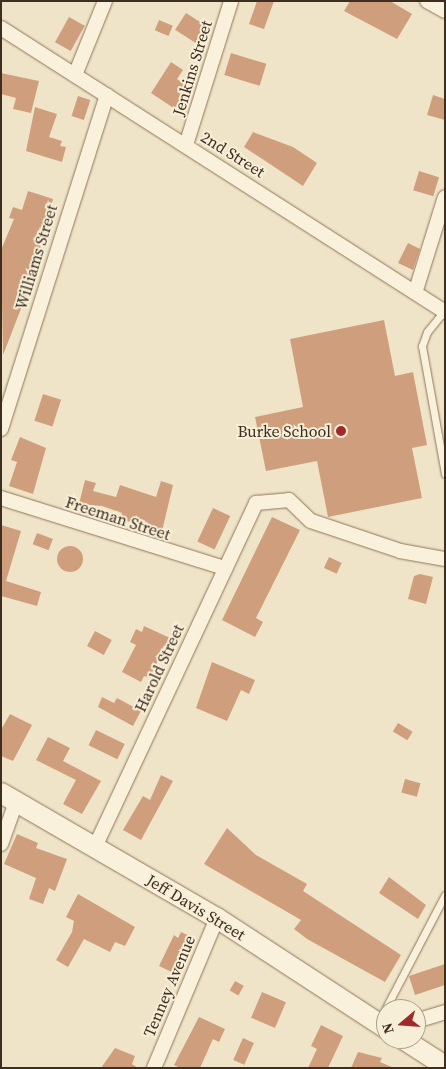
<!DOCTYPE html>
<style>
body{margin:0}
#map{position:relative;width:446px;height:1069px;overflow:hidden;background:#f0e4c8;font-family:"Source Serif 4",serif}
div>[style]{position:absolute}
.building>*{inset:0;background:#cf9f7d;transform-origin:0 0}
.round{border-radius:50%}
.roads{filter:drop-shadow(0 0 1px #8d765c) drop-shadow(0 0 1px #8d765c)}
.lane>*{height:7px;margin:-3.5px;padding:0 3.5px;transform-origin:3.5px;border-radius:3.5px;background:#faf1dc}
.street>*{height:14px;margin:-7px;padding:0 7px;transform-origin:7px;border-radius:7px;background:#faf1dc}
.secondary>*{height:20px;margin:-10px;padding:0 10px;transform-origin:10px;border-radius:10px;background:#faf1dc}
.dots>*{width:14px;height:14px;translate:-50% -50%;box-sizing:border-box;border:2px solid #f7eed8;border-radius:50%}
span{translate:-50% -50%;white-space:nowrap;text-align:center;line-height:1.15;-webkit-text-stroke:4px #f7eed8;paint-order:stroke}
.street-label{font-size:16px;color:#3d2e20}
.poi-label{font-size:16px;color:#3d2e20}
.right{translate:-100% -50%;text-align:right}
.frame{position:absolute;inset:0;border:2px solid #3d2e20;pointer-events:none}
.north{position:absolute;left:376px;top:999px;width:50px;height:50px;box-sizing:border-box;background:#f7eed8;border:1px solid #ada18e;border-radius:50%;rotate:252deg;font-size:14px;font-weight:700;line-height:20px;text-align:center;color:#3d2e20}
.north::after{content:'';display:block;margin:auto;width:18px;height:22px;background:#9e2a2b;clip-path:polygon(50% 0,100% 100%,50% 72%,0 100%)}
</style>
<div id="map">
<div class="building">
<div style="clip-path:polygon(257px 1px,274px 1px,264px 29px,249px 24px)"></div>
<div style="clip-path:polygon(350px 1px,390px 1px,412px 14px,397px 39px,344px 11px)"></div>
<div style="left:186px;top:13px;width:24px;height:20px;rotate:33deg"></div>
<div style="left:69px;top:17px;width:18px;height:29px;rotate:29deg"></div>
<div style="left:159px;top:20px;width:15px;height:11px;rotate:23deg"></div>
<div style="left:231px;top:53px;width:37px;height:23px;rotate:17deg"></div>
<div style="clip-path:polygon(171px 62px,183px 70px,177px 79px,188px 87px,175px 109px,151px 93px)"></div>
<div style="clip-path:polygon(1px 73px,39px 81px,31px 113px,13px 109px,16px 98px,1px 94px)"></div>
<div style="clip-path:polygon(433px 95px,445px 99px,445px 120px,427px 115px)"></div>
<div style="left:78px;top:96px;width:13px;height:21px;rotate:18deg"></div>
<div style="clip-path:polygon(35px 107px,57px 114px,49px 137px,62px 141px,60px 146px,66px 147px,62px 162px,26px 151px)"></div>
<div style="clip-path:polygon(253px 132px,293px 147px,317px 163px,303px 186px,244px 147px)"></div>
<div style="left:419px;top:171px;width:21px;height:20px;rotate:17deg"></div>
<div style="clip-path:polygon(28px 191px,53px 199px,31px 283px,3px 355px,1px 250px,14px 219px,9px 218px,13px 207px,22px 210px)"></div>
<div style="clip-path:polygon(408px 243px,420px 249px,413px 270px,398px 263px)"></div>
<div style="clip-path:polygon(384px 320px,395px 376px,413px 372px,427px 445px,412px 448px,422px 498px,328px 517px,317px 461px,266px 471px,255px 417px,303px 407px,290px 339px)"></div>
<div style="left:43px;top:394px;width:19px;height:28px;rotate:18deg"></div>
<div style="clip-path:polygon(20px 437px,46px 448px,33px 494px,9px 486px,17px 462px,11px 460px)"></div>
<div style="clip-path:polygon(85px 480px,96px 483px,93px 491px,116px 497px,120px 485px,156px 497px,161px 481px,173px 485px,162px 531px,120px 519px,122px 513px,102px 506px,79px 504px)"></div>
<div style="left:213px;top:508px;width:19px;height:37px;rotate:25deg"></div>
<div style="clip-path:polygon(272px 517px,300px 530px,256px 618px,263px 622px,255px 637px,222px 620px)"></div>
<div style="clip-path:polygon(1px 525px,21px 531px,6px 581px,41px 592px,37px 606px,1px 596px)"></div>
<div style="left:37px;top:533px;width:17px;height:12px;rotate:21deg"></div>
<div class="round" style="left:57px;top:546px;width:26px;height:26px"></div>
<div style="left:329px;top:557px;width:14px;height:12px;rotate:25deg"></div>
<div style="clip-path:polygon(420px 574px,433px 577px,426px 604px,408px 599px,414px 576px)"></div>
<div style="clip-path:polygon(144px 626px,170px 638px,149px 678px,144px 676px,141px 682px,122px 672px,136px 645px,130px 642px,136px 629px,142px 632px)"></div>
<div style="left:95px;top:631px;width:19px;height:17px;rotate:28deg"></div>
<div style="clip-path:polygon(212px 662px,255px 680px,249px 694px,241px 690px,227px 721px,196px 708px)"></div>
<div style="clip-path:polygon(102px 697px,114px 703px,117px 698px,141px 711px,133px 726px,98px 707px)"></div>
<div style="clip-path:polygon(10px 714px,32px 725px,13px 761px,1px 756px,1px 730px)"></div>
<div style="left:398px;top:723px;width:17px;height:10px;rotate:31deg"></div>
<div style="left:96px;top:730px;width:32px;height:17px;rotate:26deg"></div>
<div style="clip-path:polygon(48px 737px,70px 748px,63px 761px,101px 781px,82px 814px,63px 804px,76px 780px,36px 760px)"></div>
<div style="clip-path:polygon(161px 775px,173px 781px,141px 840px,123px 830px,143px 796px,150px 800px)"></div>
<div style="left:405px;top:779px;width:16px;height:14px;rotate:15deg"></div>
<div style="clip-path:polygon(227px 828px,256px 855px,307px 884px,303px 891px,401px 955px,385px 982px,307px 939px,294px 929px,301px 920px,204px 864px)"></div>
<div style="clip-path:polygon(17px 834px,38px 843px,36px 848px,67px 859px,55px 891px,49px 888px,43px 904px,29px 899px,36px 878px,4px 864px)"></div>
<div style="clip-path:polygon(389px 877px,426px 905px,418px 919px,379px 893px)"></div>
<div style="clip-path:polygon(78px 894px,135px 927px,125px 946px,115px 942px,110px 952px,84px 939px,68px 967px,56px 960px,72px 932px,74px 921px,66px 917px)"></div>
<div style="clip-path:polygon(181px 932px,194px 938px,176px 974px,159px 966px,174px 935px,178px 938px)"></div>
<div style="clip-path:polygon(445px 964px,445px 985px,415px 995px,409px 976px)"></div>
<div style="left:235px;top:981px;width:10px;height:11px;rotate:29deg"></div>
<div style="left:262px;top:992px;width:26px;height:28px;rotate:23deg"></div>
<div style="clip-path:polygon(199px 1017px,225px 1029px,219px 1042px,213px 1039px,200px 1068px,180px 1068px,174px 1065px)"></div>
<div style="clip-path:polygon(321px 1025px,343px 1036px,328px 1068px,308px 1068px,317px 1049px,311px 1046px)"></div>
<div style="left:243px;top:1038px;width:12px;height:24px;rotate:24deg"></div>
<div style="clip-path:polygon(115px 1048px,135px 1056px,132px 1064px,138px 1068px,101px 1068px)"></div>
<div style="clip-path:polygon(358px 1052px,382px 1058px,380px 1062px,394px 1068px,351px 1068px)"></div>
</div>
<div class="roads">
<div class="lane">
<div style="left:444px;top:311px;width:27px;rotate:129deg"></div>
<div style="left:427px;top:332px;width:15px;rotate:110deg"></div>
<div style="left:422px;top:346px;width:130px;rotate:79.8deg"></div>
<div style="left:379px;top:1021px;width:142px;rotate:-62.4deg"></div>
</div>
<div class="street">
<div style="left:427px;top:1px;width:21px;rotate:29deg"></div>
<div style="left:1px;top:28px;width:527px;rotate:32.6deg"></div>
<div style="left:75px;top:75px;width:80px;rotate:-67.9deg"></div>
<div style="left:186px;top:145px;width:151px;rotate:-72.6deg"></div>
<div style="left:416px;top:290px;width:97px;rotate:-72.7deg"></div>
<div style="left:1px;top:429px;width:350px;rotate:-72.4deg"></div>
<div style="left:1px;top:498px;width:235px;rotate:17.4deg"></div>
<div style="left:1px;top:844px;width:45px;rotate:-70.3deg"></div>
<div style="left:95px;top:847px;width:380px;rotate:-64.9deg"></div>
<div style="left:256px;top:503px;width:33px;rotate:-5deg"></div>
<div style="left:289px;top:500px;width:30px;rotate:44deg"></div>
<div style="left:311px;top:521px;width:94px;rotate:18.6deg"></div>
<div style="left:400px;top:551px;width:46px;rotate:10.1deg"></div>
<div style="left:416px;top:1021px;width:30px;rotate:-17deg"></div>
<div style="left:154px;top:1068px;width:163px;rotate:-67.2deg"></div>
</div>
<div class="secondary">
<div style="left:1px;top:793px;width:250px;rotate:30.1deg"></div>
<div style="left:217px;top:918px;width:202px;rotate:33.1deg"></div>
<div style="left:403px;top:1039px;width:50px;rotate:32.7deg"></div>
</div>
</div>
<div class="dots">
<div style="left:341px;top:431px;background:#9e2a2b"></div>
</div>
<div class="street-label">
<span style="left:192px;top:68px;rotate:-73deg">Jenkins Street</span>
<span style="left:233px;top:154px;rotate:32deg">2nd Street</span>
<span style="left:36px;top:257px;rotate:-73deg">Williams Street</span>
<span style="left:118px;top:518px;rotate:18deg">Freeman Street</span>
<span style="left:159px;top:668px;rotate:-65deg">Harold Street</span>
<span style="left:196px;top:907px;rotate:31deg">Jeff Davis Street</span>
<span style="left:169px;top:986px;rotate:-67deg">Tenney Avenue</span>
</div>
<div class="poi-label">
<span class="right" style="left:331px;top:431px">Burke School</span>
</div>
<div class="frame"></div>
<div class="north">N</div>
</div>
